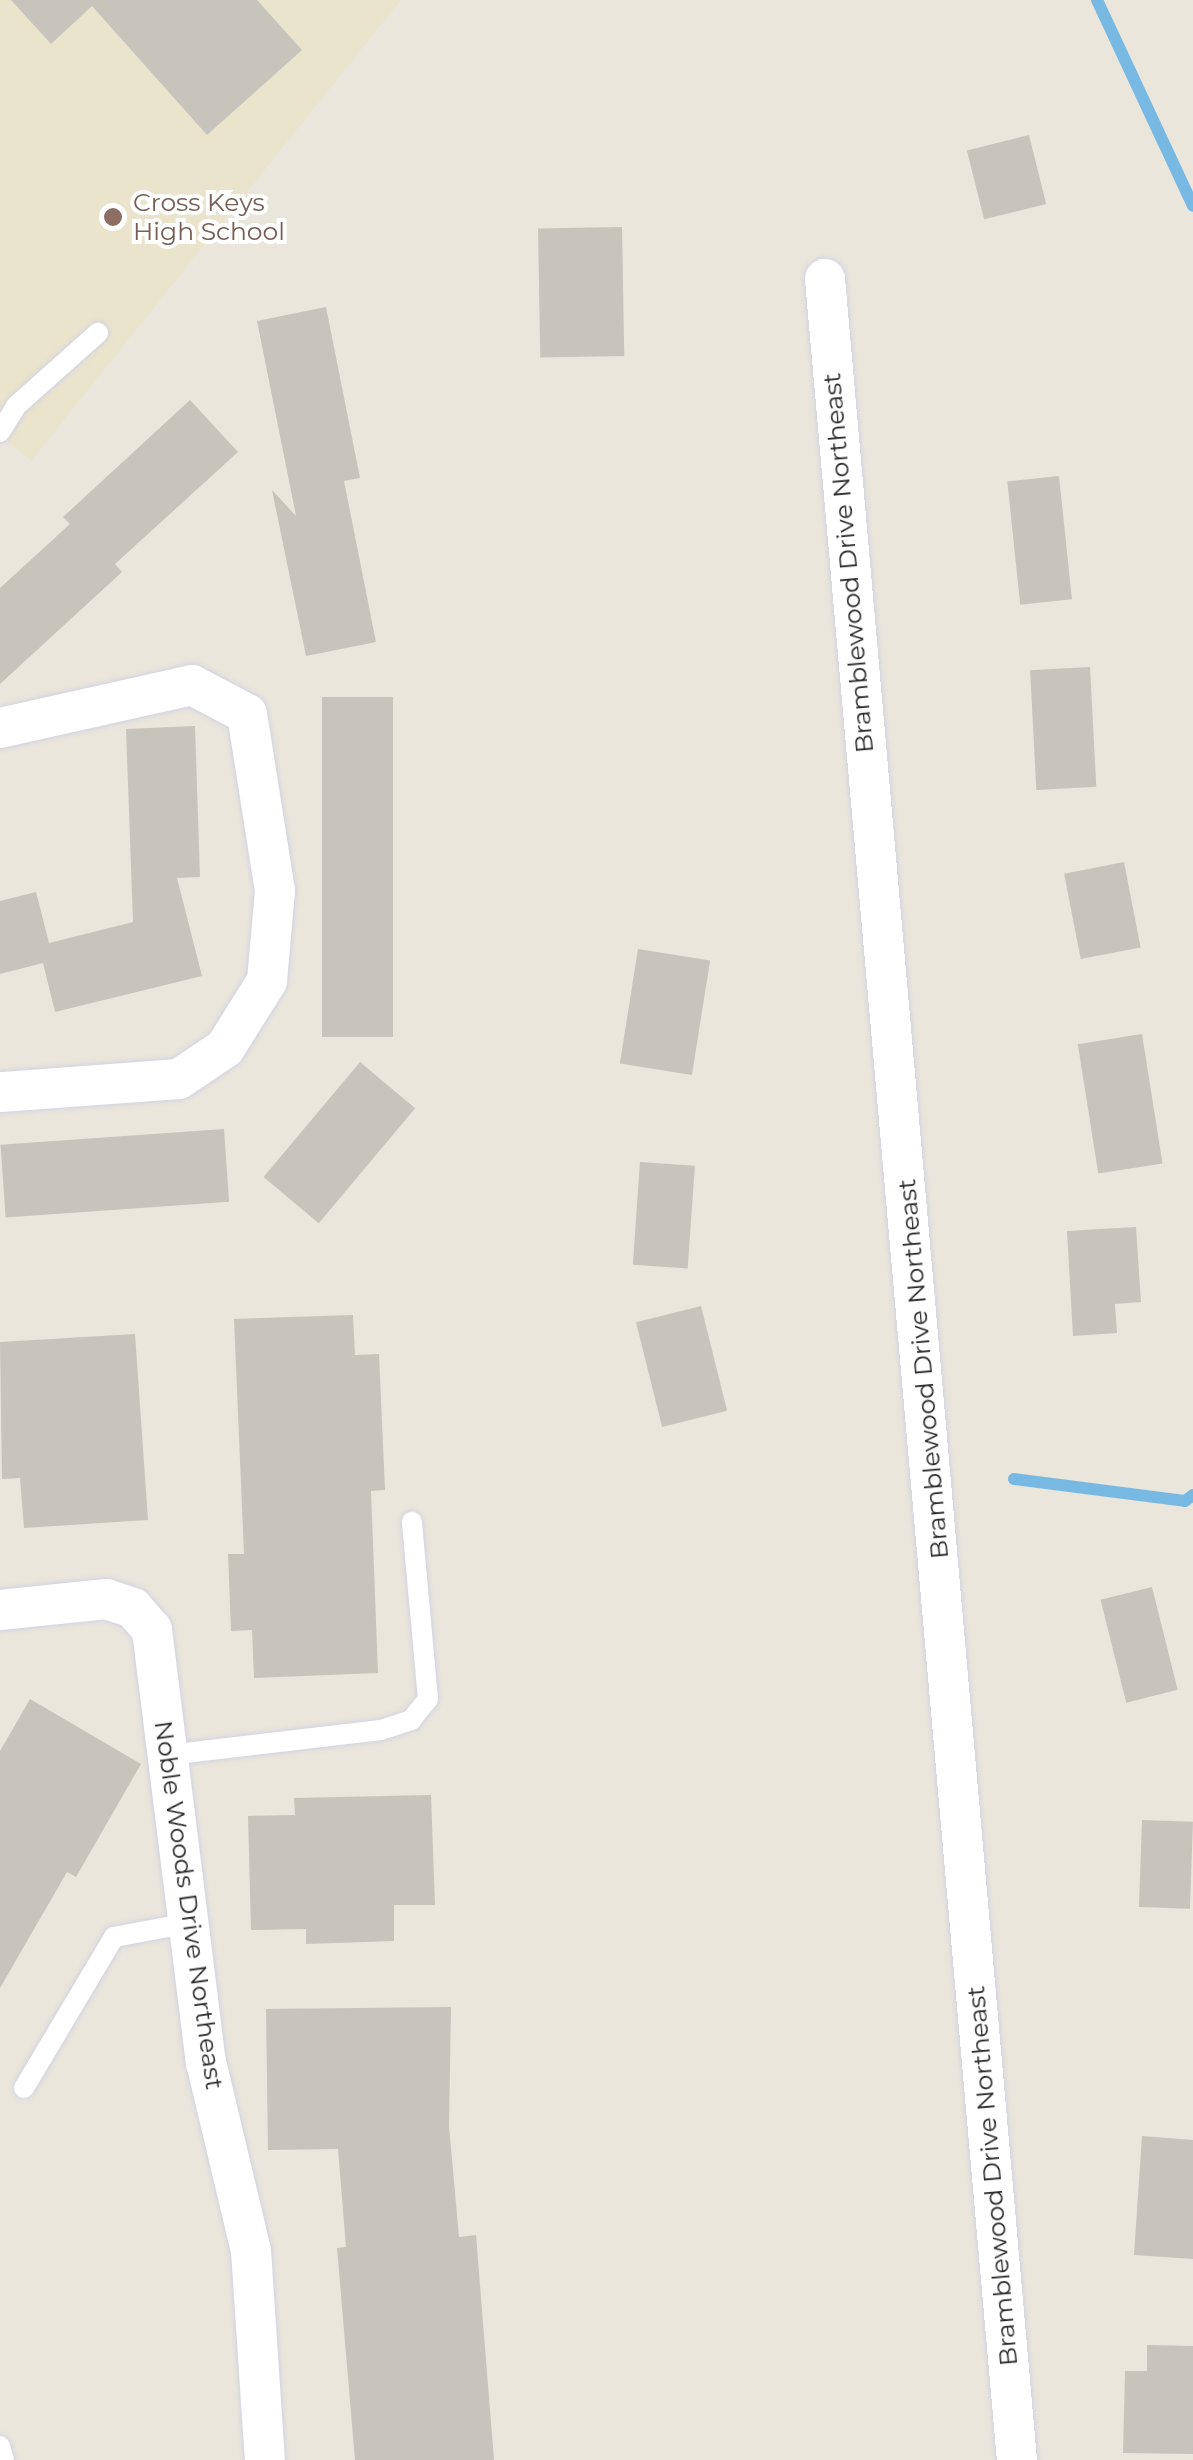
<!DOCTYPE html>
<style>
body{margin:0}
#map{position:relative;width:1193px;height:2460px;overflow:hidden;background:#eae6dc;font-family:Montserrat,sans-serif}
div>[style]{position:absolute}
.education>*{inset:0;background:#eae4cd}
.stream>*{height:12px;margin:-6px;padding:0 6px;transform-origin:6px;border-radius:6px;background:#78b9e3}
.building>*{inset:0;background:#c6c4bb;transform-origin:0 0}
.roads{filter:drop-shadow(0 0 2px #d2d3e1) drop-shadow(0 0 2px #d2d3e1)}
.service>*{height:20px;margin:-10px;padding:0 10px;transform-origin:10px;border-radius:10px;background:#fff}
.minor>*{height:40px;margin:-20px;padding:0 20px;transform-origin:20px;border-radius:20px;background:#fff}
.dots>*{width:28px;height:28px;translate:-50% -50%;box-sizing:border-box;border:5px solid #fff;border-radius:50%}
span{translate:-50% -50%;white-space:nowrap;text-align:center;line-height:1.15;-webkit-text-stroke:8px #fff;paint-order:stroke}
.education-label{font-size:25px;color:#785e54}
.left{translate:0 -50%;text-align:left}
.street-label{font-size:25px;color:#292929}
</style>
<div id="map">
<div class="education">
<div style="clip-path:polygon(0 0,401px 0,31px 461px,0 435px)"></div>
</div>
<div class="stream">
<div style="left:1097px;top:0;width:227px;rotate:65deg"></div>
<div style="left:1014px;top:1479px;width:172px;rotate:7.3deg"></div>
<div style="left:1185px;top:1501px;width:10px;rotate:-37deg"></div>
</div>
<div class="building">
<div style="clip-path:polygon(11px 0,257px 0,302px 50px,207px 135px,92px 6px,51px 44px)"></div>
<div style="left:1029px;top:135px;width:71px;height:64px;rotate:76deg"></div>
<div style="left:622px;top:227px;width:129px;height:84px;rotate:89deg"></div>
<div style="clip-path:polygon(326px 307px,360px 478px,344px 481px,376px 642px,306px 656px,272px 490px,296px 516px,257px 321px)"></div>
<div style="clip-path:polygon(190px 400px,238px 452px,115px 564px,122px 572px,0 684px,0 588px,70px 524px,63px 517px)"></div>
<div style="left:1059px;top:476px;width:124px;height:52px;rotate:84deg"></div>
<div style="left:1090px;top:667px;width:120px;height:60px;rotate:87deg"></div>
<div style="left:322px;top:697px;width:71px;height:340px"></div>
<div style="clip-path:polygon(195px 726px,200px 877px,177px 878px,202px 976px,55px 1012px,43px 963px,0 974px,0 901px,36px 892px,49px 943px,133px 922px,126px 729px)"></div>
<div style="left:1124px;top:862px;width:87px;height:61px;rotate:79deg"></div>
<div style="left:638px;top:949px;width:73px;height:116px;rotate:9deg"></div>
<div style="left:1142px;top:1034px;width:131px;height:65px;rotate:81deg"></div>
<div style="left:360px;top:1062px;width:72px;height:150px;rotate:40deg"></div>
<div style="left:224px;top:1129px;width:73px;height:224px;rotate:86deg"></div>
<div style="left:640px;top:1162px;width:55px;height:103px;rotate:4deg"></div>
<div style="clip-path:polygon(1136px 1227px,1141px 1302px,1115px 1304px,1117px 1333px,1073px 1336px,1067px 1231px)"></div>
<div style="left:701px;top:1306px;width:108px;height:67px;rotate:76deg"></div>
<div style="clip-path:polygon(353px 1315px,355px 1355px,379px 1354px,385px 1490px,371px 1491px,378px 1673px,254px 1678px,252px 1630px,231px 1631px,228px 1554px,244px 1554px,234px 1319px)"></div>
<div style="clip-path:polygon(135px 1334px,148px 1520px,24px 1528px,20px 1478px,2px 1479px,0 1342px)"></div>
<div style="left:1152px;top:1587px;width:106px;height:53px;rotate:76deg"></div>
<div style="clip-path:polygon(30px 1699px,141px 1764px,76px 1877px,67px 1872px,0 1988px,0 1751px)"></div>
<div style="clip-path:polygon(431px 1795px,435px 1905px,394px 1905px,394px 1941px,306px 1944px,306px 1929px,251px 1930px,248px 1816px,295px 1815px,294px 1798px)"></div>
<div style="left:1142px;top:1820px;width:51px;height:87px;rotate:2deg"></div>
<div style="clip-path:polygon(451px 2007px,449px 2126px,459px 2237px,476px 2235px,494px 2460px,355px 2460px,337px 2248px,346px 2247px,338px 2149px,268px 2150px,266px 2009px)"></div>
<div style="clip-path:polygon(1142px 2136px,1193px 2140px,1193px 2259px,1134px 2255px)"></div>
<div style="clip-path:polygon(1147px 2345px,1193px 2346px,1193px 2454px,1123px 2453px,1125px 2371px,1147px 2371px)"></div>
</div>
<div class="roads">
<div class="service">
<div style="left:0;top:432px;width:31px;rotate:-58deg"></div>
<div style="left:16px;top:406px;width:110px;rotate:-41.7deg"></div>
<div style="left:168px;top:1755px;width:214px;rotate:-6.7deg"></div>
<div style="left:381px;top:1730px;width:32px;rotate:-18deg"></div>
<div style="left:411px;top:1720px;width:27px;rotate:-51deg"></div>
<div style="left:428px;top:1699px;width:178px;rotate:-95.2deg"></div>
<div style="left:24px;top:2088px;width:176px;rotate:-59.2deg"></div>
<div style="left:114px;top:1937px;width:76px;rotate:-10.6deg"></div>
<div style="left:0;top:2446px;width:15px;rotate:74deg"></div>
</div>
<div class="minor">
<div style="left:825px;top:279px;width:2189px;rotate:84.97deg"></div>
<div style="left:0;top:728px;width:197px;rotate:-12.6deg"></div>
<div style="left:192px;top:685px;width:62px;rotate:27.8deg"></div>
<div style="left:247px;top:714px;width:179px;rotate:81deg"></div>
<div style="left:275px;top:891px;width:90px;rotate:95.1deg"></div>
<div style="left:267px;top:981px;width:79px;rotate:122.1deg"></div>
<div style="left:225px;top:1048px;width:55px;rotate:146deg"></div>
<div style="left:179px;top:1079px;width:179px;rotate:175.8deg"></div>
<div style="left:0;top:1610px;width:107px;rotate:-5.9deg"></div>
<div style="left:106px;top:1599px;width:28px;rotate:18deg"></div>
<div style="left:133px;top:1608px;width:29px;rotate:49deg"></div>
<div style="left:152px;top:1630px;width:435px;rotate:82.9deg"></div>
<div style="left:206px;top:2062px;width:194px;rotate:76.6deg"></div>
<div style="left:251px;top:2251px;width:209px;rotate:86.2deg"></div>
</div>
</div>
<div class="dots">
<div style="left:113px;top:217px;background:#8d6e63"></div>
</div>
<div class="education-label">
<span class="left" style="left:133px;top:217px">Cross Keys<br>High School</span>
</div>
<div class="street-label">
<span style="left:848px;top:563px;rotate:-95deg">Bramblewood Drive Northeast</span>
<span style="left:923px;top:1369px;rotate:-95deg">Bramblewood Drive Northeast</span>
<span style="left:189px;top:1905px;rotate:82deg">Noble Woods Drive Northeast</span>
<span style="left:992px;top:2176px;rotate:-95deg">Bramblewood Drive Northeast</span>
</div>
</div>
